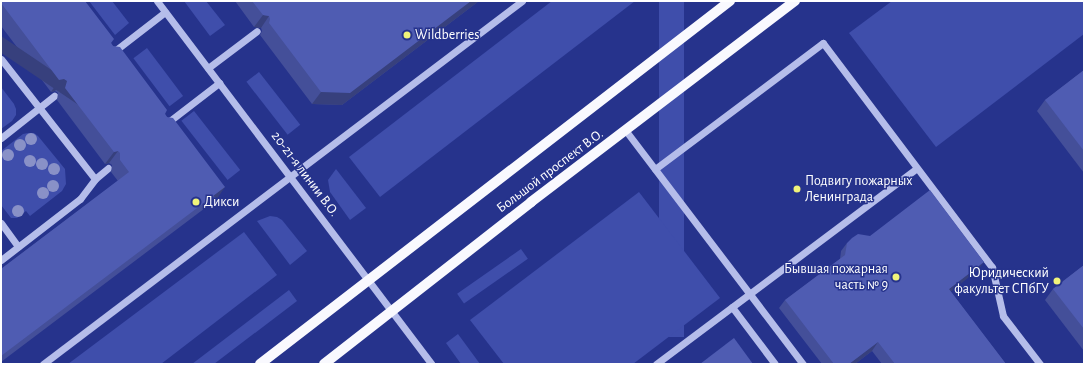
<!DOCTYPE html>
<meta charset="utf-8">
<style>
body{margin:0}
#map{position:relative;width:1085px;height:365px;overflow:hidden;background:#26338c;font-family:"Alegreya Sans",sans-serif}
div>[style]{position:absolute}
.green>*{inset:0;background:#3f4eab;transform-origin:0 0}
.minor>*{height:7px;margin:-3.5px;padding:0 3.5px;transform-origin:3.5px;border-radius:3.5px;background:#b5bdea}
.major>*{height:10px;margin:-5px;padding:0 5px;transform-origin:5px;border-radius:5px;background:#f9f9fe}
.trees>*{width:12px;height:12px;margin:-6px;border-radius:50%;background:#8991c7}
.wall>*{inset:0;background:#444f99}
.shaded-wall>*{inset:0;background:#37407d;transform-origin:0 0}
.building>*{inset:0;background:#4f5cb2}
.dots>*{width:11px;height:11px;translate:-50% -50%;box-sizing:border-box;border:2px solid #26338c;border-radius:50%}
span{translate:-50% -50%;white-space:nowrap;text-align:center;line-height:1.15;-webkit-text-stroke:3px #26338c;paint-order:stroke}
.poi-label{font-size:14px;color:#fff}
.left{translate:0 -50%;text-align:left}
.right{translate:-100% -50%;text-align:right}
.street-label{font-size:14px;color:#fff}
.frame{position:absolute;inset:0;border:2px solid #fff;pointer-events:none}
</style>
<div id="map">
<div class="green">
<div style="clip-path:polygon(89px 1px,112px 1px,129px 23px,115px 35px)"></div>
<div style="clip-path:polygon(184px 1px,206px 1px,225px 25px,210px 36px)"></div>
<div style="clip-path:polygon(552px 1px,635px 1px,380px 197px,349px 157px)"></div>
<div style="left:659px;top:1px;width:25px;height:336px"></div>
<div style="clip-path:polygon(892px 1px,1084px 1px,1084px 34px,936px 147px,849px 33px)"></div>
<div style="left:147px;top:48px;width:60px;height:17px;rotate:53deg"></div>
<div style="left:259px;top:72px;width:67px;height:16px;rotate:52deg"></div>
<div style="clip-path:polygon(1px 87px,14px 104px,16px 109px,16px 115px,12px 121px,1px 129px)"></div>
<div style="left:194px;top:111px;width:75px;height:16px;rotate:52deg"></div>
<div style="clip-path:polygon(28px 133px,34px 133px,38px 136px,65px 169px,66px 184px,62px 191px,30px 216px,26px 211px,17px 218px,11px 218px,1px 205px,1px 151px,23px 134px)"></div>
<div style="clip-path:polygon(336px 169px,366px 208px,350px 220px,330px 192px,328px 180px)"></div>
<div style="clip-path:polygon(639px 192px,720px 298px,633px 364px,504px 364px,470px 320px)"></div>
<div style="clip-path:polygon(270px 216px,277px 217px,282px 220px,307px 251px,290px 265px,257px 221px)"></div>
<div style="clip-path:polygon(244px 232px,277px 275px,161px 364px,68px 364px)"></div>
<div style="left:521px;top:249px;width:12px;height:78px;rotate:55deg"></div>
<div style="clip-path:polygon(289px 290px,297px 301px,214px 364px,192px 364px)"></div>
<div style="clip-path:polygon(458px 334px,480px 364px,461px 364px,446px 343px)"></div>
</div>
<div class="minor">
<div style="left:157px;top:1px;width:455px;rotate:52.9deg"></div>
<div style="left:112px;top:53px;width:67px;rotate:-37.7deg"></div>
<div style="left:1px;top:59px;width:152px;rotate:51.9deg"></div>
<div style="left:208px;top:68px;width:61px;rotate:-37.1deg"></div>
<div style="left:167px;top:123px;width:66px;rotate:-37.6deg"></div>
<div style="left:626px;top:131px;width:293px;rotate:52.8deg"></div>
<div style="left:1px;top:138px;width:68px;rotate:-38.4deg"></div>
<div style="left:655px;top:169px;width:210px;rotate:-36.9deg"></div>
<div style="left:823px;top:43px;width:281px;rotate:53deg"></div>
<div style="left:992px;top:267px;width:50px;rotate:77.3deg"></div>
<div style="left:1003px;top:316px;width:61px;rotate:52.4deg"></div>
<div style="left:1px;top:223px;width:29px;rotate:54deg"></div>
<div style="left:1px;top:260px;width:100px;rotate:-37.7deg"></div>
<div style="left:80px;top:199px;width:25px;rotate:-53deg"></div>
<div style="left:95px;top:179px;width:17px;rotate:-40deg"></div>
<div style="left:732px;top:307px;width:71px;rotate:53deg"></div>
<div style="left:43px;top:364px;width:601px;rotate:-37.16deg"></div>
<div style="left:656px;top:364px;width:326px;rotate:-36.9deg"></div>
</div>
<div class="major">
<div style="left:260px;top:364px;width:594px;rotate:-37.68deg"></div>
<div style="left:324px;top:364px;width:263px;rotate:-38deg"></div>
<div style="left:531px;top:202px;width:332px;rotate:-37.3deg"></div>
</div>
<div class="trees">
<div style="left:31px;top:139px"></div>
<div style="left:20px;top:145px"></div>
<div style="left:8px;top:155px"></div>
<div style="left:30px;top:161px"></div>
<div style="left:42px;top:164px"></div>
<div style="left:54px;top:169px"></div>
<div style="left:53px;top:186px"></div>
<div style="left:43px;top:193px"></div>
<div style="left:18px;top:211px"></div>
</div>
<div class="wall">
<div style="clip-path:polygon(1px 1px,111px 43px,113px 46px,165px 114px,167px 117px,217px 199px,1px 362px,1px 269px,118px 181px,111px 172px,112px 165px,109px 163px,105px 164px,57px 100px,58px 93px,55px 91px,51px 92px,1px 26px)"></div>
<div style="clip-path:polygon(235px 1px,479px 1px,342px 105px,312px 104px,260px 35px,262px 31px,261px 28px,254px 27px)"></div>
<div style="clip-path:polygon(1084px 70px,1084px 173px,1037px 111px,1045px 100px)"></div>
<div style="clip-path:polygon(847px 243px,978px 270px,950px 291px,1006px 364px,882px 364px,872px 351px,855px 364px,822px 364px,779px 308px,785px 300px,840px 259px,841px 251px)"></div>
<div style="clip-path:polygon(1084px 265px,1084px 351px,1045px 300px,1053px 289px)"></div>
</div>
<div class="shaded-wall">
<div style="clip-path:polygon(471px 1px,479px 1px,342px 105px,312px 104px,321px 92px)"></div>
<div style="clip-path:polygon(263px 15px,269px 16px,261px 28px,254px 27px)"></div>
<div style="clip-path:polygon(64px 79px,55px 91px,51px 92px,59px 80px)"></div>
<div style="clip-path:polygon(118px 151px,109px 163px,105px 164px,114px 152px)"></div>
<div style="left:225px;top:187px;width:14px;height:281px;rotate:124deg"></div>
<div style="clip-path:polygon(984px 262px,978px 270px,943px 298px,949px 289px)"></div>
<div style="clip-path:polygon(878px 342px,872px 351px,855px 364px,849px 364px)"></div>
</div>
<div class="building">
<div style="clip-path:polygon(1px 1px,85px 1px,114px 39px,111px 43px,113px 46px,120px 47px,167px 110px,165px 114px,167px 117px,173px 118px,225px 187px,1px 356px,1px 269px,129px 172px,120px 160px,120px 153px,118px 151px,114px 152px,65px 88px,67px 81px,64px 79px,59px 80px,1px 3px)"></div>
<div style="clip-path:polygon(252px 1px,471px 1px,350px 93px,321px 92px,269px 23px,270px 19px,269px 16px,263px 15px)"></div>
<div style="clip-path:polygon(1084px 70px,1084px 151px,1045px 100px)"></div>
<div style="clip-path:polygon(930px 190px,984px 262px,949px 289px,1006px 364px,895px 364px,878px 342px,849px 364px,834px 364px,785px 300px,845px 255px,847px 243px,852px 238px,858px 234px,870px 236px)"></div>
<div style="clip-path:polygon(1084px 265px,1084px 329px,1053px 289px)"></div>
<div style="clip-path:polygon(734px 338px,753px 364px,700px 364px)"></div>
</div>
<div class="dots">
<div style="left:407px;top:35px;background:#f0f37a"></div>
<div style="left:797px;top:189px;background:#f0f37a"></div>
<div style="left:196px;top:202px;background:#f0f37a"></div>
<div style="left:896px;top:277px;background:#f0f37a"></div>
<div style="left:1057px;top:281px;background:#f0f37a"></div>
</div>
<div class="poi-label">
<span class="left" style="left:415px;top:35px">Wildberries</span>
<span class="left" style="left:805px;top:189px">Подвигу пожарных<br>Ленинграда</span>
<span class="left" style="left:204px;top:202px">Дикси</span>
<span class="right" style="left:888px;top:277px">Бывшая пожарная<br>часть № 9</span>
<span class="right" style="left:1049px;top:281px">Юридический<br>факультет СПбГУ</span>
</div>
<div class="street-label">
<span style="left:550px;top:171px;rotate:-37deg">Большой проспект В.О.</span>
<span style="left:305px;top:174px;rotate:53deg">20-21-я линии В.О.</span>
</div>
<div class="frame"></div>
</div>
